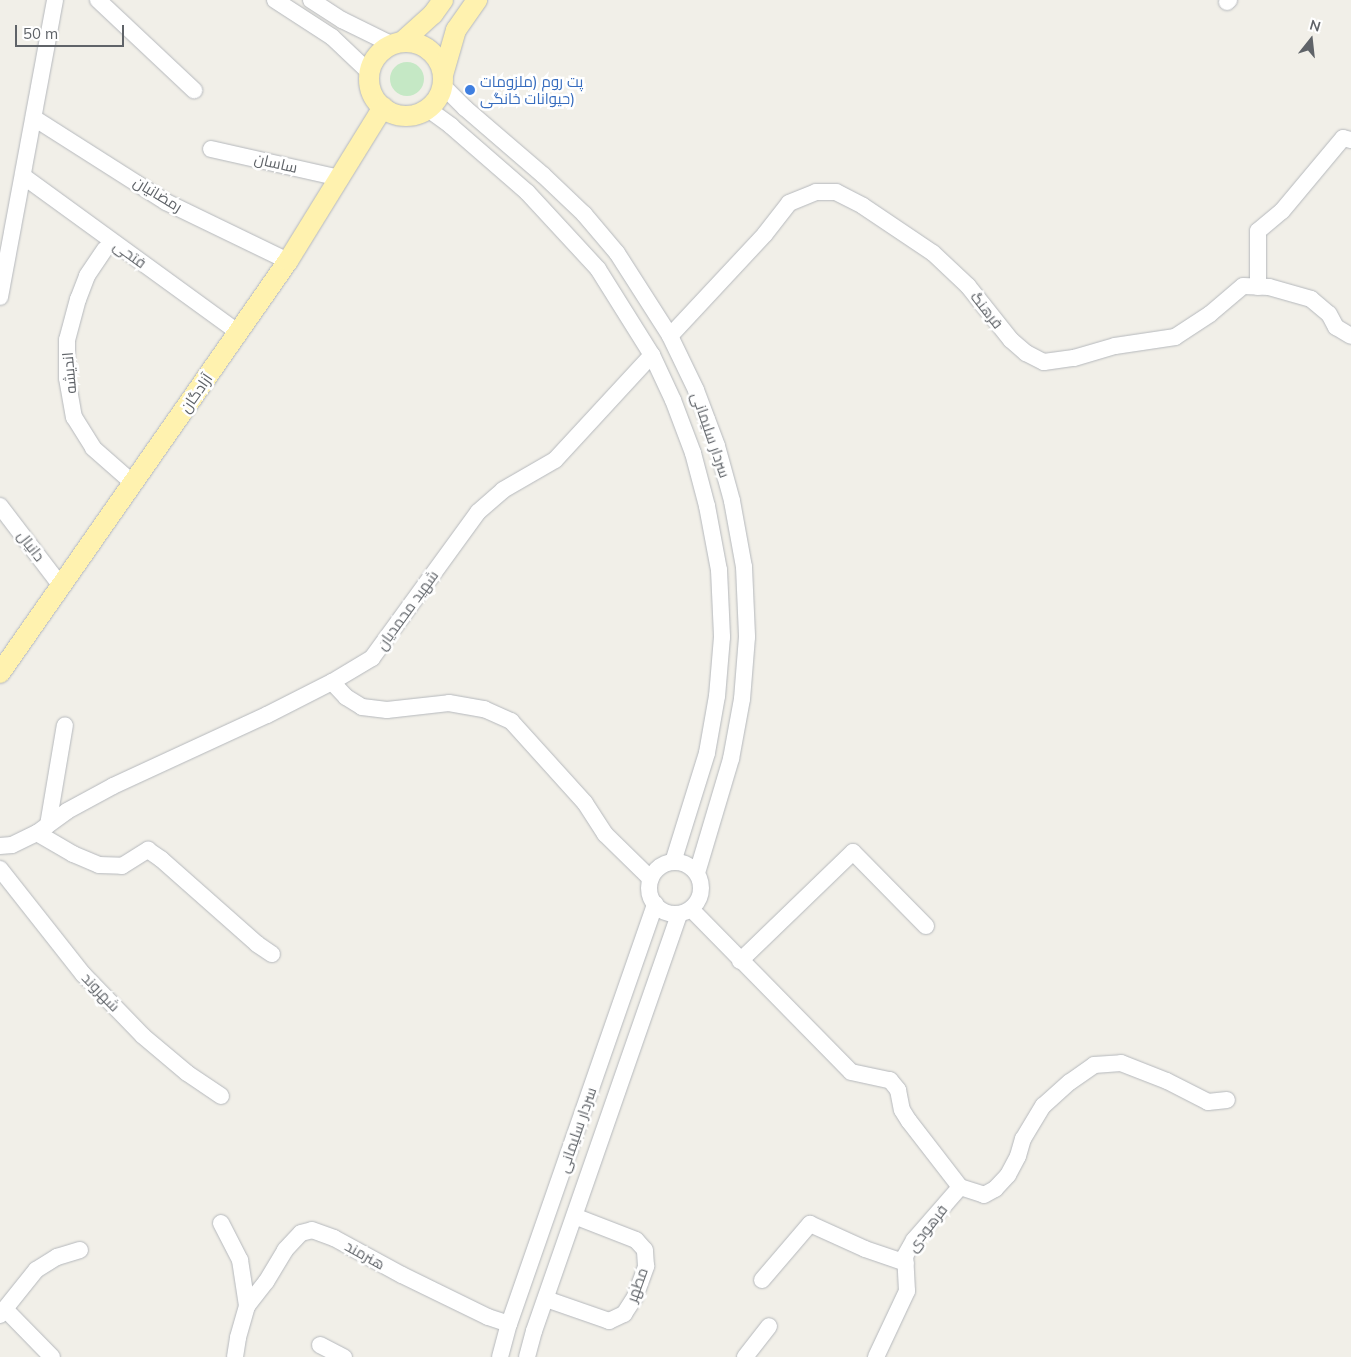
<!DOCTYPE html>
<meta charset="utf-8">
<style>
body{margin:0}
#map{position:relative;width:1351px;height:1357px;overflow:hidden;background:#f1efe8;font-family:Mulish,Cairo,sans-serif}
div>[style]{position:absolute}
.green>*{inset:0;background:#c5e8c5}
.round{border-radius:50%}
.roads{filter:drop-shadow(0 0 1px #b5b8bc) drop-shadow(0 0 1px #b5b8bc)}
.minor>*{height:16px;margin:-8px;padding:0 8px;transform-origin:8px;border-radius:8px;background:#fff}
.minor>.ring{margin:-8px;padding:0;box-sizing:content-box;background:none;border:16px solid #fff;border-radius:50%}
.major>*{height:20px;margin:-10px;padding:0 10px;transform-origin:10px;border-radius:10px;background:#fff2af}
.major>.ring{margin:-10px;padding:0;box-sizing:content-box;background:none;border:20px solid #fff2af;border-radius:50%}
.dots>*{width:14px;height:14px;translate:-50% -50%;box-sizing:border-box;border:2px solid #fff;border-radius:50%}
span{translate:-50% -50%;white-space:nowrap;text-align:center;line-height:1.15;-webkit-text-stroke:5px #fff;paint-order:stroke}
.shop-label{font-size:15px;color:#366cbe}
.left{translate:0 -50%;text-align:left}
.street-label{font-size:15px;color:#5f6368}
.north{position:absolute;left:1286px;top:15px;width:50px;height:50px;-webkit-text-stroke:4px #fff;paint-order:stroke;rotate:16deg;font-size:14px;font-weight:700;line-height:20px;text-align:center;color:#5f6368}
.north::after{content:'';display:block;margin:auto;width:18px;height:22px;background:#5f6368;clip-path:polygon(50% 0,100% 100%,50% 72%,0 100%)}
.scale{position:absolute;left:15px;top:25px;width:109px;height:22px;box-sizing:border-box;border:2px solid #5f6368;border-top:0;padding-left:6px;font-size:15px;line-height:18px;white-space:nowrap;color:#5f6368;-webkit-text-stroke:4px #fff;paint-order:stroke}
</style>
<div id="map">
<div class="green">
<div class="round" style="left:390px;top:62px;width:34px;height:34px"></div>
</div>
<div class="roads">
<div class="minor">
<div style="left:98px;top:0;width:132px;rotate:43.2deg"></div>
<div style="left:275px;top:0;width:68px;rotate:33deg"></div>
<div style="left:332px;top:37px;width:52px;rotate:43.5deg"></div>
<div style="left:311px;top:0;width:37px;rotate:33deg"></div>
<div style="left:342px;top:20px;width:57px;rotate:26.1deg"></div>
<div style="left:1227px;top:2px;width:3px;rotate:-45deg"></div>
<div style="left:442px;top:85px;width:33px;rotate:45deg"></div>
<div style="left:465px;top:108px;width:103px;rotate:40.7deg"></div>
<div style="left:543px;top:175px;width:57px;rotate:43.6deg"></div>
<div style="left:584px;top:214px;width:51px;rotate:49.8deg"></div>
<div style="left:617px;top:253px;width:98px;rotate:57.4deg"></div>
<div style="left:670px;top:336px;width:60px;rotate:64.3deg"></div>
<div style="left:696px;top:390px;width:60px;rotate:69.4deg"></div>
<div style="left:717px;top:446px;width:57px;rotate:74.7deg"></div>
<div style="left:732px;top:501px;width:67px;rotate:79.7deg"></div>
<div style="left:744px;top:567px;width:70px;rotate:87.5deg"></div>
<div style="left:747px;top:637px;width:62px;rotate:94.6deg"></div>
<div style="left:742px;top:699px;width:61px;rotate:100.4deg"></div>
<div style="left:731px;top:759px;width:119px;rotate:106.6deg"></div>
<div style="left:428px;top:109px;width:29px;rotate:36deg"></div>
<div style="left:451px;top:126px;width:101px;rotate:41deg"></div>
<div style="left:527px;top:192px;width:105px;rotate:47.3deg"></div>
<div style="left:598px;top:269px;width:102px;rotate:57.9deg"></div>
<div style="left:652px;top:355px;width:50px;rotate:65deg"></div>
<div style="left:673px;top:400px;width:57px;rotate:69.3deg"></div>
<div style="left:693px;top:453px;width:55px;rotate:75.2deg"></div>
<div style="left:707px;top:506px;width:65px;rotate:79.4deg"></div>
<div style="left:719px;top:570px;width:67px;rotate:87.4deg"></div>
<div style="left:722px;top:637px;width:59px;rotate:94.8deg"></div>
<div style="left:717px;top:696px;width:58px;rotate:100deg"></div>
<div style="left:707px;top:753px;width:114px;rotate:107.3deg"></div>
<div style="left:34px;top:118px;width:156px;rotate:32.5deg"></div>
<div style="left:166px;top:202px;width:136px;rotate:25.8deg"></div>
<div style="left:211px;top:149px;width:132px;rotate:12.7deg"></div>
<div style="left:23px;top:176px;width:266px;rotate:36deg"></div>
<div style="left:105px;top:249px;width:32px;rotate:124deg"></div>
<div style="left:87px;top:276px;width:25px;rotate:111deg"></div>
<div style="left:78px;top:299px;width:42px;rotate:105deg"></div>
<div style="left:67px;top:340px;width:38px;rotate:90deg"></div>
<div style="left:67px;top:378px;width:40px;rotate:80deg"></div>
<div style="left:74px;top:417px;width:36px;rotate:58deg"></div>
<div style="left:93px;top:448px;width:53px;rotate:41.2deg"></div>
<div style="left:1258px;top:287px;width:56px;rotate:-90deg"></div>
<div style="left:1258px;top:231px;width:31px;rotate:-40deg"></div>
<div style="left:1282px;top:211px;width:95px;rotate:-50.1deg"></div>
<div style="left:1343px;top:138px;width:8px;rotate:14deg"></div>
<div style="left:0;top:297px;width:302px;rotate:-79.5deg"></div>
<div style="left:670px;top:336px;width:139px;rotate:-47deg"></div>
<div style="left:765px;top:234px;width:39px;rotate:-52deg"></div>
<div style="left:789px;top:203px;width:29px;rotate:-22deg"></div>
<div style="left:816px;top:192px;width:20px"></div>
<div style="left:836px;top:192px;width:30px;rotate:27deg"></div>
<div style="left:863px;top:206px;width:84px;rotate:33.9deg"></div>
<div style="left:933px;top:253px;width:48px;rotate:43.3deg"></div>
<div style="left:968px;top:286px;width:69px;rotate:51.5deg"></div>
<div style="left:1011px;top:340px;width:20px;rotate:41deg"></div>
<div style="left:1026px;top:353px;width:20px;rotate:27deg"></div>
<div style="left:1044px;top:362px;width:30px;rotate:-8deg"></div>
<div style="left:1074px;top:358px;width:43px;rotate:-16.3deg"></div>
<div style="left:1115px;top:346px;width:61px;rotate:-8.5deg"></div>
<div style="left:1175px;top:337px;width:42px;rotate:-33.3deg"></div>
<div style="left:1210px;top:314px;width:43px;rotate:-40.3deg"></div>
<div style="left:1243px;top:286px;width:26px;rotate:2deg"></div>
<div style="left:1269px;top:287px;width:44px;rotate:15.9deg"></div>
<div style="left:1311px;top:299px;width:23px;rotate:40deg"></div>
<div style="left:1329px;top:314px;width:15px;rotate:62deg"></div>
<div style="left:1336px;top:327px;width:17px;rotate:31deg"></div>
<div style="left:0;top:506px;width:101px;rotate:52.7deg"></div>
<div style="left:332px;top:682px;width:21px;rotate:47deg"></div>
<div style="left:346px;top:697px;width:19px;rotate:32deg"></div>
<div style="left:362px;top:707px;width:25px;rotate:7deg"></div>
<div style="left:387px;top:710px;width:62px;rotate:-6.4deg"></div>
<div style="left:449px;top:703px;width:36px;rotate:10deg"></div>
<div style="left:484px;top:709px;width:30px;rotate:24deg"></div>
<div style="left:511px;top:721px;width:110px;rotate:47.9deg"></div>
<div style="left:585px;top:803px;width:37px;rotate:57deg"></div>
<div style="left:605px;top:834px;width:64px;rotate:44.4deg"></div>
<div style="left:48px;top:825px;width:101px;rotate:-80.4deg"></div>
<div style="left:37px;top:833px;width:42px;rotate:30.3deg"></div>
<div style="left:73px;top:854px;width:28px;rotate:23deg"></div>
<div style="left:99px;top:865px;width:23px;rotate:2deg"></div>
<div style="left:122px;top:866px;width:31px;rotate:-32deg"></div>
<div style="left:148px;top:850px;width:16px;rotate:35deg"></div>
<div style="left:161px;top:859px;width:128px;rotate:41.5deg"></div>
<div style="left:257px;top:944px;width:18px;rotate:34deg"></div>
<div style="left:0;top:846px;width:12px;rotate:-5deg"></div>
<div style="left:12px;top:845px;width:28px;rotate:-26deg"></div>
<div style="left:37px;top:833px;width:37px;rotate:-36deg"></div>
<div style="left:67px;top:811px;width:52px;rotate:-28.5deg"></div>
<div style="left:113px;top:786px;width:170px;rotate:-24.8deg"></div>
<div style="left:267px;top:715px;width:73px;rotate:-26.9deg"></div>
<div style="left:332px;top:682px;width:47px;rotate:-31deg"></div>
<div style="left:372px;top:658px;width:180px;rotate:-54deg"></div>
<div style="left:478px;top:512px;width:33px;rotate:-41deg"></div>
<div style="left:503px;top:490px;width:60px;rotate:-30deg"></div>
<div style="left:555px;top:460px;width:143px;rotate:-47.3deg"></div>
<div class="ring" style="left:649px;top:862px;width:36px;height:36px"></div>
<div style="left:0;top:869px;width:134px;rotate:51.7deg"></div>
<div style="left:83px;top:974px;width:86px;rotate:45.9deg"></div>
<div style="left:143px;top:1036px;width:57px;rotate:40.1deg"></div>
<div style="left:187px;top:1073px;width:41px;rotate:34.1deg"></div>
<div style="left:691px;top:909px;width:228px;rotate:45.5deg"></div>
<div style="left:851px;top:1072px;width:40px;rotate:12deg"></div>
<div style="left:890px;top:1080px;width:13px;rotate:51deg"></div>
<div style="left:898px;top:1090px;width:20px;rotate:79deg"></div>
<div style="left:902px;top:1110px;width:13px;rotate:58deg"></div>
<div style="left:909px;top:1121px;width:83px;rotate:52.3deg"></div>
<div style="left:960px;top:1187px;width:25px;rotate:18deg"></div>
<div style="left:984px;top:1195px;width:13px;rotate:-29deg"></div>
<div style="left:995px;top:1189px;width:19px;rotate:-47deg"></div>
<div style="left:1008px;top:1175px;width:21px;rotate:-62deg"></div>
<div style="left:1018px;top:1156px;width:18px;rotate:-74deg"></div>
<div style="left:1023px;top:1139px;width:39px;rotate:-59deg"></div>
<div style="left:1043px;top:1106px;width:36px;rotate:-42deg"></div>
<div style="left:1070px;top:1082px;width:29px;rotate:-35deg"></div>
<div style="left:1094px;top:1065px;width:27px;rotate:-4deg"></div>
<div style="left:1121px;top:1063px;width:49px;rotate:21.4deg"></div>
<div style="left:1167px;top:1081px;width:46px;rotate:27.1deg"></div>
<div style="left:1208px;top:1102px;width:19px;rotate:-6deg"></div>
<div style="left:740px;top:961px;width:157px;rotate:-44deg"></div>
<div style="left:853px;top:852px;width:104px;rotate:45.4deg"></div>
<div style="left:221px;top:1223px;width:42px;rotate:62.8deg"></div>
<div style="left:240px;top:1260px;width:47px;rotate:81.3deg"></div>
<div style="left:247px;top:1306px;width:33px;rotate:106deg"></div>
<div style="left:238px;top:1338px;width:19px;rotate:99deg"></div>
<div style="left:762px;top:1280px;width:74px;rotate:-49.4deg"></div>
<div style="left:810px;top:1224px;width:60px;rotate:24.4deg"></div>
<div style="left:865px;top:1249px;width:43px;rotate:18.9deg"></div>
<div style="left:546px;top:1299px;width:67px;rotate:19.2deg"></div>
<div style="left:609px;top:1321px;width:17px;rotate:-25deg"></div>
<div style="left:624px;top:1314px;width:20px;rotate:-57deg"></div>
<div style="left:635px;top:1297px;width:33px;rotate:-70deg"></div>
<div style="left:646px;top:1266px;width:16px;rotate:-94deg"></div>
<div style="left:645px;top:1250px;width:13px;rotate:-132deg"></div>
<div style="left:636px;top:1240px;width:66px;rotate:-158.8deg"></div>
<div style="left:247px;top:1306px;width:31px;rotate:-52deg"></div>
<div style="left:266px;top:1282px;width:37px;rotate:-59deg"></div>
<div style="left:285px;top:1250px;width:23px;rotate:-47deg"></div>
<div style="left:301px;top:1233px;width:11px;rotate:-15deg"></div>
<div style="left:312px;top:1230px;width:23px;rotate:20deg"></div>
<div style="left:334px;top:1238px;width:77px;rotate:28.6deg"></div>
<div style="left:402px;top:1275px;width:96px;rotate:26deg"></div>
<div style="left:488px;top:1317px;width:22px;rotate:18deg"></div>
<div style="left:5px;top:1309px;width:67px;rotate:45.6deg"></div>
<div style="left:0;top:1315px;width:58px;rotate:-51.3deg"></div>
<div style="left:36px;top:1270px;width:25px;rotate:-32deg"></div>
<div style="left:57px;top:1257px;width:24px;rotate:-17deg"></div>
<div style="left:320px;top:1345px;width:27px;rotate:27deg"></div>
<div style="left:500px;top:1357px;width:34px;rotate:-75deg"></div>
<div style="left:509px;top:1324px;width:445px;rotate:-70.8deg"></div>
<div style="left:527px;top:1357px;width:27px;rotate:-75deg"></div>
<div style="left:534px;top:1331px;width:441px;rotate:-70.8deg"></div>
<div style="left:745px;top:1357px;width:39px;rotate:-52deg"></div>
<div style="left:876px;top:1357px;width:73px;rotate:-64.8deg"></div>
<div style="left:907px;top:1291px;width:35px;rotate:-93deg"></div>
<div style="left:905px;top:1256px;width:18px;rotate:-61deg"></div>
<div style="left:914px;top:1240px;width:70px;rotate:-49deg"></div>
</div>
<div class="major">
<div style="left:402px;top:42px;width:42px;rotate:-42.1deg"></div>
<div style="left:433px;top:14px;width:17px;rotate:-54deg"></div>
<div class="ring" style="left:369px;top:42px;width:54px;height:54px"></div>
<div style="left:443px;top:75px;width:47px;rotate:-73.9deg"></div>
<div style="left:456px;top:30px;width:37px;rotate:-55deg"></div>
<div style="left:0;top:673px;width:503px;rotate:-55.05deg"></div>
<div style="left:288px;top:261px;width:181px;rotate:-58.3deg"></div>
</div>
</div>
<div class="dots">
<div style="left:470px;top:90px;background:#3f7fe0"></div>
</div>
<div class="shop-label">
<span class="left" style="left:480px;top:90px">پت روم (ملزومات<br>حیوانات خانگی)</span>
</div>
<div class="street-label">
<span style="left:276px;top:163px;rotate:13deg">ساسان</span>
<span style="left:158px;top:194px;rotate:31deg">رمضانیان</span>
<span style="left:130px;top:254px;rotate:36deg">فتحی</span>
<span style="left:987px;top:310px;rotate:52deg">فرهنگ</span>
<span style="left:69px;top:373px;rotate:-95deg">اندیشه</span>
<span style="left:196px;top:393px;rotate:-55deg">آزادگان</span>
<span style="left:711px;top:435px;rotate:71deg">سردار سلیمانی</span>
<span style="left:31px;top:546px;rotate:52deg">دانیال</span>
<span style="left:407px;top:610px;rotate:-54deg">شهید محمدیان</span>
<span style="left:101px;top:992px;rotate:46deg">شهروند</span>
<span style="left:577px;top:1130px;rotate:-71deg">سردار سلیمانی</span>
<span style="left:927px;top:1228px;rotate:-52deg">فرهودی</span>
<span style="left:365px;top:1255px;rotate:29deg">هنرمند</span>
<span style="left:637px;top:1285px;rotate:-70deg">مطهر</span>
</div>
<div class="north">N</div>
<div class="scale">50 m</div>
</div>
